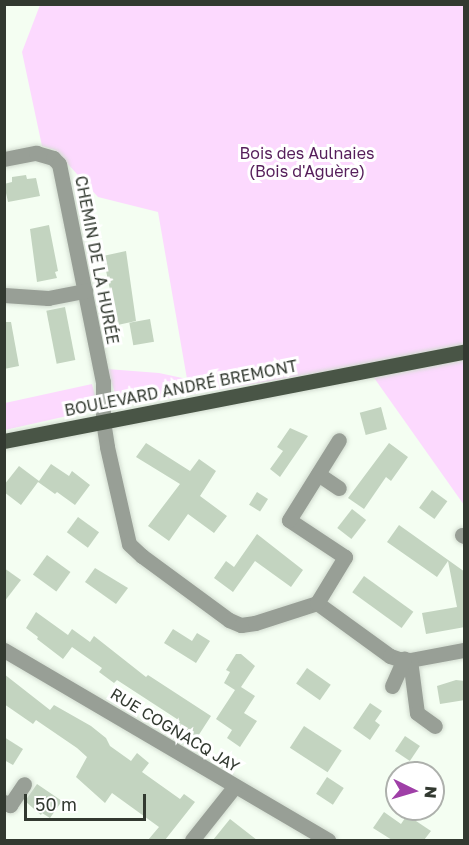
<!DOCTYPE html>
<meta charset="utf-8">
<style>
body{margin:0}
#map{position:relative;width:469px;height:845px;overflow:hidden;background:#f4fef2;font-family:"Golos Text",sans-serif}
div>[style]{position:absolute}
.green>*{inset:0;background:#fcd9fe}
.building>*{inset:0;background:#c3d4c0;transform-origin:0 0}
.roads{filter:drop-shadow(0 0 2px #d1dbcf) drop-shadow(0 0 2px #d1dbcf)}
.minor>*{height:15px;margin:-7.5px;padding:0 7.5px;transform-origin:7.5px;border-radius:7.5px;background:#989f96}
.major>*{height:15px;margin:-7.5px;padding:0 7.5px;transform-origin:7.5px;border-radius:7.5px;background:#495546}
span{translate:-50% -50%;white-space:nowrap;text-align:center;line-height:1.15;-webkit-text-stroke:6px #fff;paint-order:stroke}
.park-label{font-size:16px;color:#551e5a}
.street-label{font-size:16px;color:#323930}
.frame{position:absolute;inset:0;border:6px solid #323930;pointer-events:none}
.north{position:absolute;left:385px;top:761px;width:60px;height:60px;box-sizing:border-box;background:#fff;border:2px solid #adb0ac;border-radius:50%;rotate:95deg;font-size:16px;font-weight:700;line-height:24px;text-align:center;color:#323930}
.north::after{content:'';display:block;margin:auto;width:21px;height:27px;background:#9f3fa7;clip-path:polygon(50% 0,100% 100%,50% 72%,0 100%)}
.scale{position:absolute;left:24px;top:794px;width:122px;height:27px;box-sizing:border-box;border:3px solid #323930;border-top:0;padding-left:8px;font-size:18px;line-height:21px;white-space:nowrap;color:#323930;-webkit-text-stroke:4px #fff;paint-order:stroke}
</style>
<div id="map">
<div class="green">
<div style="clip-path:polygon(40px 5px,464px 5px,464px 505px,365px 365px,134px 404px,115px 393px,107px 369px,159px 373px,187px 379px,158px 212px,98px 197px,55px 150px,42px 146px,22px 52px)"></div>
<div style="clip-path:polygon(92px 384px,95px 395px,85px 412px,5px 430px,5px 403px)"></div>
</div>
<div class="building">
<div style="clip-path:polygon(26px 175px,27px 179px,36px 178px,40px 196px,8px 202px,4px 184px,12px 182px,12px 177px)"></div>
<div style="clip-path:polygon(49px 225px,58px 271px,55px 272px,57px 278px,37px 282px,30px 229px)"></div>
<div style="clip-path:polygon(126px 251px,136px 321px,113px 326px,106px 291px,110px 290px,103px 256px)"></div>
<div style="left:65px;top:307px;width:54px;height:19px;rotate:79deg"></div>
<div style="left:150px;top:319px;width:23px;height:21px;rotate:80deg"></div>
<div style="clip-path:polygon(4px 322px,11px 322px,19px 366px,4px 369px)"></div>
<div style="left:381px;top:407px;width:23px;height:22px;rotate:75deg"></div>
<div style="clip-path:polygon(290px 428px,308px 436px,280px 477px,270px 469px,283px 451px,277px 447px)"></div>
<div style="clip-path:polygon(146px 443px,190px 471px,199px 459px,216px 471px,200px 496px,227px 516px,214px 533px,188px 514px,169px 541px,148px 526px,180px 484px,136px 457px)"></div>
<div style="clip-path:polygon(389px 443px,408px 457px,391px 481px,386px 477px,364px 509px,348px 498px)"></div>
<div style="clip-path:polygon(51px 464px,69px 476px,72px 471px,90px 485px,75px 505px,57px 492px,55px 494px,38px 482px,21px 505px,4px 492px,4px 485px,19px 466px,39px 481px)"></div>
<div style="left:432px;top:490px;width:19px;height:22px;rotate:36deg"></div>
<div style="left:257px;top:492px;width:13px;height:15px;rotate:32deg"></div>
<div style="left:352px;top:509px;width:18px;height:24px;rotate:38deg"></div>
<div style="left:78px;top:517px;width:26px;height:19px;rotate:36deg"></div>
<div style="clip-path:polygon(399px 525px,465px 572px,465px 627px,426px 634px,422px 613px,457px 607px,448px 561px,437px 577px,387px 542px)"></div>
<div style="clip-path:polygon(257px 534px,303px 570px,291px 587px,255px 561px,233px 592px,214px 578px,226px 561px,234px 567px)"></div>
<div style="left:47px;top:555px;width:29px;height:24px;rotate:36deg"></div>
<div style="clip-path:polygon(4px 568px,21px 580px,4px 602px)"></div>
<div style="clip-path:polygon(95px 568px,128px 588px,116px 604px,85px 582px)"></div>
<div style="left:364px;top:576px;width:61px;height:20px;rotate:36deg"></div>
<div style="clip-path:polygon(36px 612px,68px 635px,72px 629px,90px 642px,94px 636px,146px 677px,148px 675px,211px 716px,191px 747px,172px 735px,180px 721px,117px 680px,114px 683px,99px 672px,102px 668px,72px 647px,63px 659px,37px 639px,38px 637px,26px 628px)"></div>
<div style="clip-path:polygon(173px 629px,192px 641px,197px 633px,210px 641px,196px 663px,164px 643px)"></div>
<div style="clip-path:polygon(236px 654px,241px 654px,255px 666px,241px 687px,255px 696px,244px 713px,257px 721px,240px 747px,227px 738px,232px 730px,216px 719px,235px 690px,224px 683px,230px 672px,226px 670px)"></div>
<div style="left:307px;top:668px;width:29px;height:19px;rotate:35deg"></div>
<div style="clip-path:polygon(4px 674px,50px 710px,54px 705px,91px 726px,106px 738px,110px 746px,131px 761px,137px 753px,149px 763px,142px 772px,180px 799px,184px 794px,195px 802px,165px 840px,148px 840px,159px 827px,112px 793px,105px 803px,76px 777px,87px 757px,77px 748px,36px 720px,33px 724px,4px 704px)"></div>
<div style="clip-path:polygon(456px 680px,465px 681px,465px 700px,440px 704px,437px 686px)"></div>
<div style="clip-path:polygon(370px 703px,382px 711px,375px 721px,380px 725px,370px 740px,353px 728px)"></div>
<div style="left:304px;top:726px;width:45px;height:26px;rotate:33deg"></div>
<div style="left:405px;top:736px;width:18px;height:18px;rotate:34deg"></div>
<div style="clip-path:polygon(4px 737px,23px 749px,13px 765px,4px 760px)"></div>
<div style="left:327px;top:777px;width:20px;height:20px;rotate:33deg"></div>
<div style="clip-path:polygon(37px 784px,62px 801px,50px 818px,42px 813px,41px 815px,25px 801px)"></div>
<div style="clip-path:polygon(384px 812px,401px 824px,407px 815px,431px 831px,424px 840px,392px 840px,373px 828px)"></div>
<div style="clip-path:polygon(230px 819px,257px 840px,213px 840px)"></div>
</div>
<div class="roads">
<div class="minor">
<div style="left:4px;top:159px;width:33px;rotate:-11deg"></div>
<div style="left:36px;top:153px;width:18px;rotate:16deg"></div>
<div style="left:53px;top:158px;width:8px;rotate:45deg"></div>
<div style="left:59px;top:164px;width:222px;rotate:78.6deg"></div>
<div style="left:103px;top:382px;width:39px;rotate:90deg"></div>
<div style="left:103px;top:421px;width:26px;rotate:81deg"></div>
<div style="left:107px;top:447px;width:99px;rotate:77.2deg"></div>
<div style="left:129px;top:544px;width:18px;rotate:43deg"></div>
<div style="left:142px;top:556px;width:108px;rotate:36.3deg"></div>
<div style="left:229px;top:620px;width:13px;rotate:23deg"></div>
<div style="left:241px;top:625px;width:14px;rotate:-8deg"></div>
<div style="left:255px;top:623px;width:65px;rotate:-17.9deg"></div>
<div style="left:317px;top:603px;width:90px;rotate:36deg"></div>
<div style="left:390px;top:656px;width:9px;rotate:18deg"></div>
<div style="left:399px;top:659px;width:11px;rotate:5deg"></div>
<div style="left:410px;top:660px;width:55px;rotate:-10.5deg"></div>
<div style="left:4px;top:295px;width:44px;rotate:3.9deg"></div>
<div style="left:48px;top:298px;width:38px;rotate:-11deg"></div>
<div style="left:318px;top:474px;width:25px;rotate:34deg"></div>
<div style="left:462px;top:535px;width:2px;rotate:27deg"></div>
<div style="left:317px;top:603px;width:54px;rotate:-58.7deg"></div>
<div style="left:345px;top:557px;width:67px;rotate:-146.5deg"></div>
<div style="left:289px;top:520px;width:94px;rotate:-58deg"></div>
<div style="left:4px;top:650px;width:376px;rotate:30.4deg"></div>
<div style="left:410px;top:660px;width:53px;rotate:82.5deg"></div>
<div style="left:417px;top:713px;width:22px;rotate:36deg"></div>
<div style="left:392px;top:686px;width:30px;rotate:-66deg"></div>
<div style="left:4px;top:802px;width:7px;rotate:27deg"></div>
<div style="left:10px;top:805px;width:25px;rotate:-56deg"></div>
<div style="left:192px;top:840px;width:69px;rotate:-51.5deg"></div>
</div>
<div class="major">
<div style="left:4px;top:441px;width:469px;rotate:-11deg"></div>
</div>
</div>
<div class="park-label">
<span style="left:307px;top:162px">Bois des Aulnaies<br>(Bois d'Aguère)</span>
</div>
<div class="street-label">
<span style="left:97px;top:260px;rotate:79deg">CHEMIN DE LA HURÉE</span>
<span style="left:181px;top:388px;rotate:-11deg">BOULEVARD ANDRÉ BREMONT</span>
<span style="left:175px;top:730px;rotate:31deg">RUE COGNACQ JAY</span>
</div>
<div class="frame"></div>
<div class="north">N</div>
<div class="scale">50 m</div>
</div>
